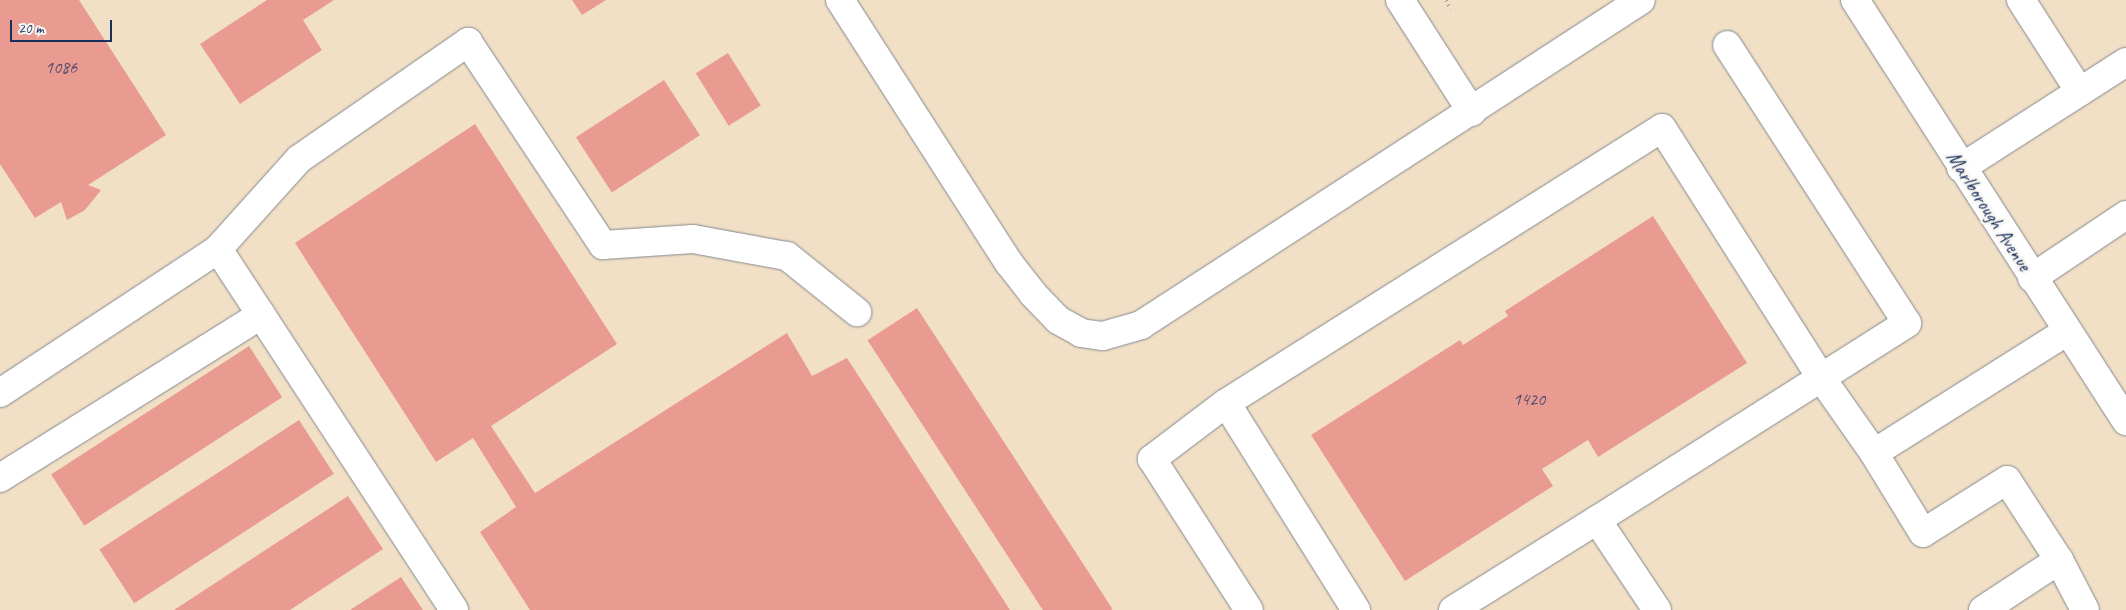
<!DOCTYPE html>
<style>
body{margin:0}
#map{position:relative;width:2126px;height:610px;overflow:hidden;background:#f1e0c5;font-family:Caveat,sans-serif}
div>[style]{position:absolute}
.building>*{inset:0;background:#e99b92;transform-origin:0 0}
.path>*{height:3px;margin-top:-1.5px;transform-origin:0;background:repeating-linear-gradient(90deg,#868892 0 1px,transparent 0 5px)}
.roads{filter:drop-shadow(0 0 1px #868892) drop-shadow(0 0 1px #868892)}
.minor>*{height:28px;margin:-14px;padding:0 14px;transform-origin:14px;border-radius:14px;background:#fff}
span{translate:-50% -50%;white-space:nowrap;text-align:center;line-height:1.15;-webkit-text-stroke:5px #f6f6f2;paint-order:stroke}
.number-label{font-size:18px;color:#4e4a6b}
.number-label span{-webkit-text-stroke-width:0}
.street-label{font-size:20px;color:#1b2f5e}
.scale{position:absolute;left:10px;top:20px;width:102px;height:22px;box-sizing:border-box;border:2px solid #1b2f5e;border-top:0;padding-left:6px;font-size:15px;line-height:18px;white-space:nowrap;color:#1b2f5e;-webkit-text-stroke:4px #f6f6f2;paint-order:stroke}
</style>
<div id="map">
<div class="building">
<div style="clip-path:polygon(0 0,79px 0,166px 135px,88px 185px,101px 190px,85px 210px,67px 220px,61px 202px,35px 218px,0 164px)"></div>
<div style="clip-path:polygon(267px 0,334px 0,303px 20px,322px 50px,240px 104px,200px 44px)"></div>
<div style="clip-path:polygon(572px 0,606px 0,582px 15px)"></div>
<div style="left:728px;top:53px;width:62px;height:38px;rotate:58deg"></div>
<div style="left:664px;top:80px;width:66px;height:105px;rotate:57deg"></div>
<div style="clip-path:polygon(475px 124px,617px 344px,491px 426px,535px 493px,787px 333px,812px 376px,847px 358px,1010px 610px,530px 610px,480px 532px,516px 507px,473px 438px,436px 462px,295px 243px)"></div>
<div style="clip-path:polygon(1653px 216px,1747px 363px,1598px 457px,1588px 440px,1542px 469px,1553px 486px,1405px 581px,1311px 435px,1460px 340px,1463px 345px,1508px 316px,1505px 311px)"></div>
<div style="left:917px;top:308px;width:359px;height:59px;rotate:57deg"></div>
<div style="left:249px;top:346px;width:61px;height:236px;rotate:57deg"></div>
<div style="left:299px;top:420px;width:64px;height:238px;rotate:57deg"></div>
<div style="clip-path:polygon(348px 496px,383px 549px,290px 610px,174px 610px)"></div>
<div style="clip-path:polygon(401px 577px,423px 610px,350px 610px)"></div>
</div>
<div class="path">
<div style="left:1446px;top:0;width:10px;rotate:61deg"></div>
</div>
<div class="roads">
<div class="minor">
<div style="left:840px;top:0;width:313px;rotate:57.3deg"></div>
<div style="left:1009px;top:263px;width:39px;rotate:52deg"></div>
<div style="left:1033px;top:294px;width:36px;rotate:46deg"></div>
<div style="left:1058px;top:320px;width:26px;rotate:29deg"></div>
<div style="left:1081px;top:333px;width:22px;rotate:8deg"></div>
<div style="left:1103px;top:336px;width:40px;rotate:-16deg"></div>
<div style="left:1141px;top:325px;width:596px;rotate:-33.02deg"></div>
<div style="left:1400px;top:0;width:133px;rotate:57.3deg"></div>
<div style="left:1855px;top:0;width:501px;rotate:57.23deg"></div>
<div style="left:2021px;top:0;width:109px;rotate:57.3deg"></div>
<div style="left:1961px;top:168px;width:196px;rotate:-32.7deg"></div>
<div style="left:218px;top:249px;width:121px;rotate:-48deg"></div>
<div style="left:299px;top:159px;width:206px;rotate:-34.7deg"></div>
<div style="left:468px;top:42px;width:244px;rotate:56.4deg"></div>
<div style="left:603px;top:245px;width:90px;rotate:-3.8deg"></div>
<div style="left:693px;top:239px;width:96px;rotate:10.3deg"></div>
<div style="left:787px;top:256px;width:90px;rotate:38.7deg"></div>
<div style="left:2032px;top:278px;width:113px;rotate:-33.8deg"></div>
<div style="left:0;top:393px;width:261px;rotate:-33.4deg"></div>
<div style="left:218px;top:249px;width:431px;rotate:56.8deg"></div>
<div style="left:1226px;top:403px;width:93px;rotate:142.9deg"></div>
<div style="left:1152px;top:459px;width:179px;rotate:57.3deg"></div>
<div style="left:0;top:478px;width:308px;rotate:-32deg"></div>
<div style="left:1597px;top:520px;width:367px;rotate:-32.4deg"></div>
<div style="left:1907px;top:323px;width:331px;rotate:-122.9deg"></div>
<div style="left:2059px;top:560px;width:56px;rotate:62.5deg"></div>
<div style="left:1356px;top:610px;width:244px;rotate:-122.1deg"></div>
<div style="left:1226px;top:403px;width:515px;rotate:-32.24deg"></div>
<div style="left:1662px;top:128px;width:298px;rotate:57.5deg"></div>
<div style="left:1822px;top:379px;width:90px;rotate:54.9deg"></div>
<div style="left:1453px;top:610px;width:170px;rotate:-32deg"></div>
<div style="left:1597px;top:520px;width:108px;rotate:56.3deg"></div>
<div style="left:1983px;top:610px;width:91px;rotate:-33.3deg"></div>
<div style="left:2059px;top:560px;width:95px;rotate:-123deg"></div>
<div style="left:2007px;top:480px;width:99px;rotate:147.8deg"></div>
<div style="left:1923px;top:533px;width:94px;rotate:-121.5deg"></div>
<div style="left:1874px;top:453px;width:229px;rotate:-32.2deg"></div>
</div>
</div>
<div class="number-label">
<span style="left:61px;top:67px">1086</span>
<span style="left:1529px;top:399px">1420</span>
</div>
<div class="street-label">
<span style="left:1989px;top:211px;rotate:57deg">Marlborough Avenue</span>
</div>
<div class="scale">20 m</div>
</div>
